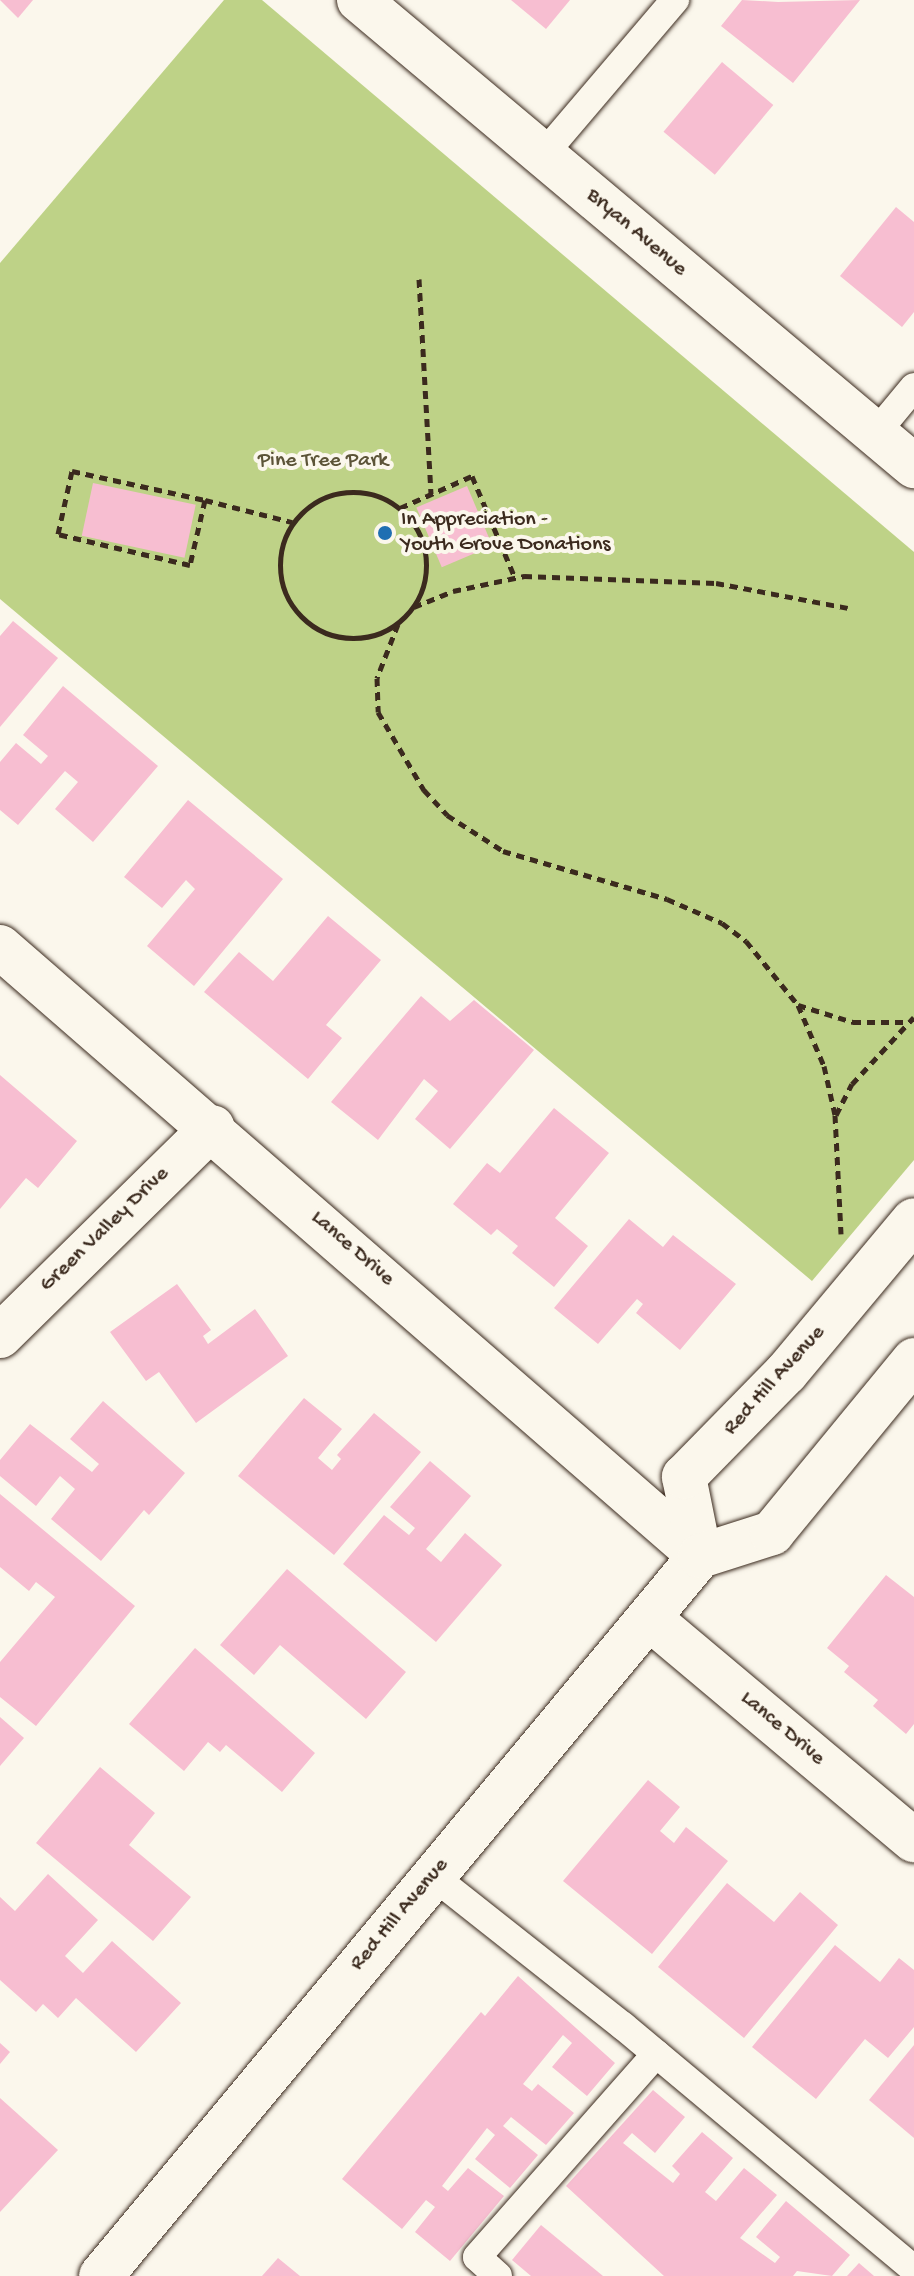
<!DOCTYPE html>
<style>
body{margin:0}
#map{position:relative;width:914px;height:2276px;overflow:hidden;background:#fbf7ec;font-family:"Gochi Hand",sans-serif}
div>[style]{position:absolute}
.green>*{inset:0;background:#bed287}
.building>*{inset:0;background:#f7bed1;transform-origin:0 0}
.path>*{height:5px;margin-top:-2.5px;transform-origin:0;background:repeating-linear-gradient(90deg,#3b2a1e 0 8px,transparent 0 14px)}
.path>.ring{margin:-2.5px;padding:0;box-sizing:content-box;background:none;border:5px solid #3b2a1e;border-radius:50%}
.roads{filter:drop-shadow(0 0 2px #3b2a1e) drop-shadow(0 0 2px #3b2a1e)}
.service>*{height:28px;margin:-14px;padding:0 14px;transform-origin:14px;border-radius:14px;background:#fbf7ec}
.minor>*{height:44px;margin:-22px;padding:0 22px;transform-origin:22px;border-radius:22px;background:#fbf7ec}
.secondary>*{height:44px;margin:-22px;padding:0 22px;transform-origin:22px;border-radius:22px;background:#fbf7ec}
.dots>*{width:22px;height:22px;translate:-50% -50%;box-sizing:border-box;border:4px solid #fbf7ec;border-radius:50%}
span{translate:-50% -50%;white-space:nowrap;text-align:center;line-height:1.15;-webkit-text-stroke:8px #fbf7ec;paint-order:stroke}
.street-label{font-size:22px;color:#3b2a1e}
.park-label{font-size:22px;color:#5c5438}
.poi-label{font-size:22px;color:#3b2a1e}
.left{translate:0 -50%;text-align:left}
</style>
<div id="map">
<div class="green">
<div style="clip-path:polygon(224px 0,262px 0,914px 552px,914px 1160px,812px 1281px,0 599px,0 263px)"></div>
</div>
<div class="building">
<div style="clip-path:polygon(0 0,33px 0,18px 18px)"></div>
<div style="clip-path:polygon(511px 0,570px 0,546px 29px)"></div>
<div style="clip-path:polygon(742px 0,778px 2px,860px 0,793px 83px,721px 26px)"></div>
<div style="left:722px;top:62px;width:67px;height:91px;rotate:40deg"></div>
<div style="clip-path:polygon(896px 207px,914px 222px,914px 312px,902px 327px,840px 276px)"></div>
<div style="left:93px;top:483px;width:105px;height:54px;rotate:12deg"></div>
<div style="left:467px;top:486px;width:65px;height:55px;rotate:67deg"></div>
<div style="clip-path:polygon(13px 621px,58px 658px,0 727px,0 636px)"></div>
<div style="clip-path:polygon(63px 686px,158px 766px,93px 842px,55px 809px,78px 782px,65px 771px,18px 825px,0 810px,0 762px,16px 743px,41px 764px,48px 756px,23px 735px)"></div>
<div style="clip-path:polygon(188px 800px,283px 879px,194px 986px,147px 946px,195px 889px,186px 880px,162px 908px,124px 877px)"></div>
<div style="clip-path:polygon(328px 916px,381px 960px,326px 1025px,342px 1038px,308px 1079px,204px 992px,239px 952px,273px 981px)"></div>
<div style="clip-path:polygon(421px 996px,450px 1021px,474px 1000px,534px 1050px,450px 1149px,415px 1119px,438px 1091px,424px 1079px,378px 1140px,331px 1102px)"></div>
<div style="clip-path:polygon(0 1075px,77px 1141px,38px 1188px,26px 1178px,0 1209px)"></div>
<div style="clip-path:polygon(554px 1108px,609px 1153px,555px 1218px,588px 1246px,554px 1287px,512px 1253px,518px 1246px,497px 1229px,491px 1235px,453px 1204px,487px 1163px,500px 1173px)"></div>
<div style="clip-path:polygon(629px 1219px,663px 1247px,673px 1235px,736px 1284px,680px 1350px,636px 1313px,643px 1304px,637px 1299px,598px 1344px,554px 1308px)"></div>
<div style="clip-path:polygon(177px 1284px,211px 1330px,203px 1336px,208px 1344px,255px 1309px,288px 1356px,196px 1423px,159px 1372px,146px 1381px,110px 1332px)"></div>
<div style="clip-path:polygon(304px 1398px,342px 1429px,318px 1458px,332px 1470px,341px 1459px,337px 1455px,374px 1413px,421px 1452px,334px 1555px,238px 1476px)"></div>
<div style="clip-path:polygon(103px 1401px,185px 1473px,149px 1515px,144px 1510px,101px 1561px,51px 1519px,75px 1489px,60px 1476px,36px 1506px,0 1476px,0 1460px,30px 1424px,92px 1472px,99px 1464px,70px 1439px)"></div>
<div style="clip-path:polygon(430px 1461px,471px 1496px,426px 1549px,441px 1562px,465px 1533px,502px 1565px,436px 1642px,343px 1564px,384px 1515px,409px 1535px,415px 1528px,390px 1507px)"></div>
<div style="clip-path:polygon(0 1494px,135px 1606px,36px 1726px,0 1697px,0 1662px,55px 1597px,36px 1582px,29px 1591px,0 1567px)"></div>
<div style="clip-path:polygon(287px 1569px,406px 1672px,366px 1719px,280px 1645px,254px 1675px,220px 1645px)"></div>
<div style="clip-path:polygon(886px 1575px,914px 1597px,914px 1724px,906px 1734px,873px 1706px,878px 1700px,844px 1672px,849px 1666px,827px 1648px)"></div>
<div style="clip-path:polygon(195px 1648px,315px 1753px,282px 1792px,226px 1745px,220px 1752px,208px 1742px,184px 1771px,129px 1724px)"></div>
<div style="clip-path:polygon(0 1717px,24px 1738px,0 1766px)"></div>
<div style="clip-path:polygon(100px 1767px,155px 1813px,129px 1845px,191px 1897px,153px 1941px,36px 1843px)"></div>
<div style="clip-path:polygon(648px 1780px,680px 1807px,660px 1831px,674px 1843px,686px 1827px,728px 1861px,652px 1954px,563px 1881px)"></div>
<div style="clip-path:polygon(48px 1874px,98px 1920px,65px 1956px,83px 1973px,112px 1941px,181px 2003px,136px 2052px,76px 1998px,58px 2018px,43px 2004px,36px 2012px,0 1980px,0 1897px,15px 1911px)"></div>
<div style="clip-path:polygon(727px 1883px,774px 1922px,800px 1892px,838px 1925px,744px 2038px,658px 1967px)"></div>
<div style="clip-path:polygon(835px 1945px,880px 1982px,899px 1958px,914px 1970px,914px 2027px,888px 2058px,865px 2039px,816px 2099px,752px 2047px)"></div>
<div style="clip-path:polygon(518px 1976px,615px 2063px,587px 2096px,552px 2067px,572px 2043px,563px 2035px,523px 2084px,532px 2091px,538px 2084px,574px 2113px,546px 2145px,511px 2117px,503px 2126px,538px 2155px,510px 2188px,475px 2159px,495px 2135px,487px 2128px,442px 2186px,448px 2191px,468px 2168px,504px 2196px,450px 2261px,415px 2232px,435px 2207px,426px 2200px,402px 2229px,342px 2179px,481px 2012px,485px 2016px)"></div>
<div style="clip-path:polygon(0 2043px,10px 2052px,0 2064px)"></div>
<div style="clip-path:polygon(914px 2045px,914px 2138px,869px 2100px)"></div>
<div style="clip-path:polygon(653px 2090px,685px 2117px,655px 2153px,632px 2133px,623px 2143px,673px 2183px,680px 2174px,672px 2166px,702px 2132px,733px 2158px,705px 2192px,716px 2201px,744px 2168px,777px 2195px,740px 2238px,775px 2263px,780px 2257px,756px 2237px,786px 2201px,850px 2255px,832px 2276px,797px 2271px,793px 2276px,664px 2276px,566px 2186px)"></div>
<div style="clip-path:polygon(0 2098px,58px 2150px,0 2212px)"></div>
<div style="clip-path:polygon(541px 2225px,603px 2276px,531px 2276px,512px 2260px)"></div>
<div style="clip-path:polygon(278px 2258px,300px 2276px,262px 2276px)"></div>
<div style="clip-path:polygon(859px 2263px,874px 2276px,847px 2276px)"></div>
</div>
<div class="path">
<div style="left:419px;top:279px;width:215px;rotate:86.8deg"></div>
<div class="ring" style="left:280px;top:492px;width:141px;height:141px"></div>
<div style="left:205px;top:500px;width:67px;rotate:103deg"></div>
<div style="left:190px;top:565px;width:136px;rotate:-166.8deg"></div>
<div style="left:58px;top:534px;width:65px;rotate:-77.5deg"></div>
<div style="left:72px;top:471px;width:136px;rotate:12.3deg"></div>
<div style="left:205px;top:500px;width:90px;rotate:14.2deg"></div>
<div style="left:400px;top:508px;width:79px;rotate:-24deg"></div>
<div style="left:472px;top:476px;width:111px;rotate:67.1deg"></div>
<div style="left:414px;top:607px;width:42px;rotate:-22.3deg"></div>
<div style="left:453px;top:591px;width:73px;rotate:-11.9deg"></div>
<div style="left:524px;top:576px;width:192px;rotate:2.1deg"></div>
<div style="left:716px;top:583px;width:134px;rotate:10.7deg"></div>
<div style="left:398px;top:624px;width:58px;rotate:111.3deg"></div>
<div style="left:377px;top:678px;width:34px;rotate:88deg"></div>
<div style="left:378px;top:712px;width:91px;rotate:59.5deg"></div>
<div style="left:424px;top:790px;width:34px;rotate:47deg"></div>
<div style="left:447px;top:815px;width:67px;rotate:32.7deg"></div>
<div style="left:503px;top:851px;width:171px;rotate:16.3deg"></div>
<div style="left:667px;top:899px;width:60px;rotate:23.6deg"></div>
<div style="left:722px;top:923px;width:30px;rotate:37deg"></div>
<div style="left:746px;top:941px;width:82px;rotate:50.9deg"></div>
<div style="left:798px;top:1005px;width:66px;rotate:66.9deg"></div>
<div style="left:824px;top:1066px;width:50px;rotate:77.3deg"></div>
<div style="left:835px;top:1115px;width:119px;rotate:87.1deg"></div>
<div style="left:798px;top:1005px;width:58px;rotate:17.2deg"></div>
<div style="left:853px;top:1022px;width:51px"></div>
<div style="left:836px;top:1115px;width:35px;rotate:-63deg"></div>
<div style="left:852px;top:1084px;width:91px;rotate:-47.2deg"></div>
</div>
<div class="roads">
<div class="service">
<div style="left:543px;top:155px;width:204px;rotate:-49.6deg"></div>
<div style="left:875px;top:434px;width:61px;rotate:-50.3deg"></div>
<div style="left:433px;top:1876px;width:242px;rotate:38.3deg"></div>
<div style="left:623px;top:2026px;width:379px;rotate:39.9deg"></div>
<div style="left:498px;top:2276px;width:28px;rotate:-138deg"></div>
<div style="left:477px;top:2257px;width:271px;rotate:-48.6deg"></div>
</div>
<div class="minor">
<div style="left:0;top:947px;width:928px;rotate:41.02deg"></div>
<div style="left:0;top:1336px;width:298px;rotate:-44.5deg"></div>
<div style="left:649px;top:1618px;width:346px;rotate:40deg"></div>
</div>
<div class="secondary">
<div style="left:359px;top:0;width:725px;rotate:40.02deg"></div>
<div style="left:700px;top:1556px;width:81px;rotate:-101.4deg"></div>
<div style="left:684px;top:1477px;width:146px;rotate:-45.6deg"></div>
<div style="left:786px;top:1373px;width:199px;rotate:-50.1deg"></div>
<div style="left:101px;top:2276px;width:937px;rotate:-50.24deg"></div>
<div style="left:700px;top:1556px;width:76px;rotate:-17.7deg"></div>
<div style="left:772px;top:1533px;width:224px;rotate:-50.6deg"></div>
</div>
</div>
<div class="dots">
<div style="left:385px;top:533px;background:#1f6fb2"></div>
</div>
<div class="street-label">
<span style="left:636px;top:233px;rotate:40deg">Bryan Avenue</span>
<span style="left:105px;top:1230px;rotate:-44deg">Green Valley Drive</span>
<span style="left:352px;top:1249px;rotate:41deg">Lance Drive</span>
<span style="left:775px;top:1381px;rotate:-48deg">Red Hill Avenue</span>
<span style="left:782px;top:1729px;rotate:40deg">Lance Drive</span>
<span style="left:400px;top:1915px;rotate:-50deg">Red Hill Avenue</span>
</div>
<div class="park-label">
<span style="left:323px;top:462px">Pine Tree Park</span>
</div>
<div class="poi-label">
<span class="left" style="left:401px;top:533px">In Appreciation -<br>Youth Grove Donations</span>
</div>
</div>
